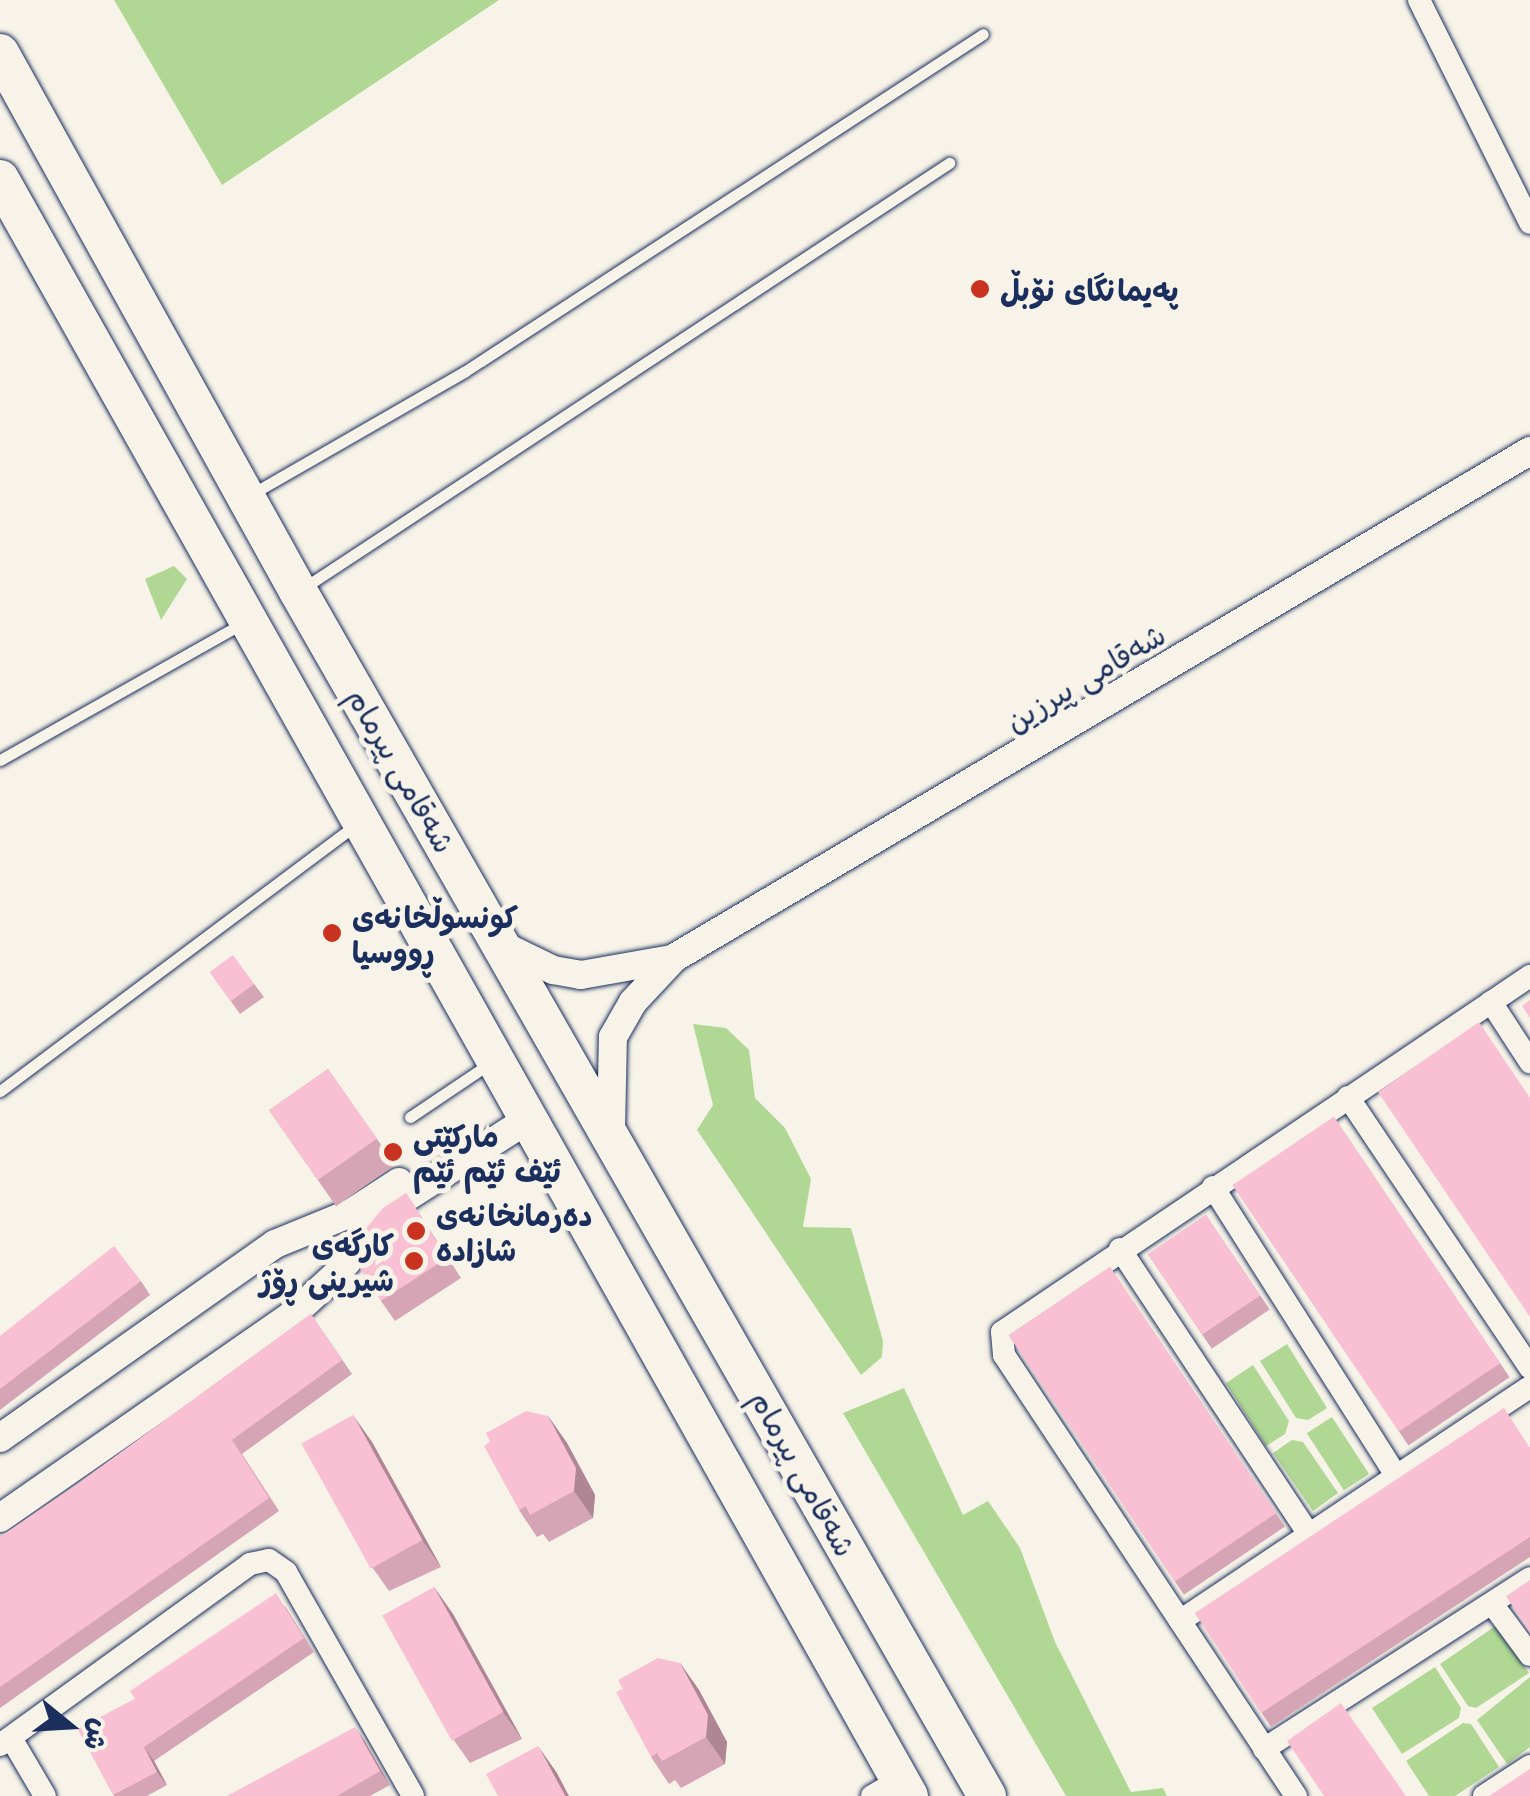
<!DOCTYPE html>
<meta charset="utf-8">
<style>
body{margin:0}
#map{position:relative;width:1530px;height:1796px;overflow:hidden;background:#f7f3e8;font-family:"Playpen Sans","Playpen Sans Arabic",sans-serif}
div>[style]{position:absolute}
.green>*{inset:0;background:#b0d894;transform-origin:0 0}
.roads{filter:drop-shadow(0 0 2px #1b2f5e) drop-shadow(0 0 2px #1b2f5e)}
.service>*{height:11px;margin:-5.5px;padding:0 5.5px;transform-origin:5.5px;border-radius:5.5px;background:#f7f3e8}
.minor>*{height:22px;margin:-11px;padding:0 11px;transform-origin:11px;border-radius:11px;background:#f7f3e8}
.tertiary>*{height:28px;margin:-14px;padding:0 14px;transform-origin:14px;border-radius:14px;background:#f7f3e8}
.trunk>*{height:38px;margin:-19px;padding:0 19px;transform-origin:19px;border-radius:19px;background:#f7f3e8}
.wall>*{inset:0;background:#d6a5b5;transform-origin:0 0}
.shaded-wall>*{inset:0;background:#ae8694}
.building>*{inset:0;background:#f9c0d3;transform-origin:0 0}
.dots>*{width:28px;height:28px;translate:-50% -50%;box-sizing:border-box;border:5px solid #f7f3e8;border-radius:50%}
span{translate:-50% -50%;white-space:nowrap;text-align:center;line-height:1.15;-webkit-text-stroke:10px #f7f3e8;paint-order:stroke}
.poi-label{font-size:30px;color:#1b2f5e;font-weight:700}
.left{translate:0 -50%;text-align:left}
.right{translate:-100% -50%;text-align:right}
.street-label{font-size:30px;color:#1b2f5e}
.north{position:absolute;left:20px;top:1676px;width:100px;height:100px;-webkit-text-stroke:8px #f7f3e8;paint-order:stroke;rotate:108deg;font-size:28px;font-weight:700;line-height:40px;text-align:center;color:#1b2f5e}
.north::after{content:'';display:block;margin:auto;width:35px;height:45px;background:#1b2f5e;clip-path:polygon(50% 0,100% 100%,50% 72%,0 100%)}
</style>
<div id="map">
<div class="green">
<div style="clip-path:polygon(114px 0,499px 0,222px 185px)"></div>
<div style="clip-path:polygon(174px 566px,187px 579px,161px 620px,145px 579px)"></div>
<div style="clip-path:polygon(693px 1024px,726px 1028px,749px 1050px,755px 1098px,785px 1128px,811px 1179px,803px 1227px,851px 1228px,883px 1341px,882px 1357px,861px 1375px,697px 1130px,713px 1105px)"></div>
<div style="clip-path:polygon(1287px 1344px,1327px 1408px,1308px 1420px,1296px 1418px,1260px 1361px)"></div>
<div style="clip-path:polygon(1253px 1365px,1289px 1421px,1285px 1434px,1266px 1446px,1226px 1383px)"></div>
<div style="clip-path:polygon(904px 1388px,963px 1515px,988px 1501px,1020px 1548px,1055px 1642px,1131px 1792px,1163px 1788px,1167px 1796px,1066px 1796px,843px 1413px)"></div>
<div style="left:1332px;top:1417px;width:68px;height:30px;rotate:57deg"></div>
<div style="clip-path:polygon(1292px 1440px,1303px 1442px,1338px 1493px,1313px 1511px,1273px 1453px)"></div>
<div style="clip-path:polygon(1497px 1625px,1529px 1673px,1476px 1708px,1468px 1706px,1440px 1664px)"></div>
<div style="clip-path:polygon(1435px 1667px,1461px 1708px,1459px 1718px,1402px 1754px,1372px 1708px)"></div>
<div style="clip-path:polygon(1530px 1677px,1530px 1747px,1507px 1764px,1477px 1720px)"></div>
<div style="clip-path:polygon(1463px 1723px,1471px 1724px,1499px 1767px,1455px 1796px,1429px 1796px,1406px 1761px)"></div>
</div>
<div class="roads">
<div class="service">
<div style="left:250px;top:495px;width:247px;rotate:-29.9deg"></div>
<div style="left:464px;top:372px;width:619px;rotate:-33.07deg"></div>
<div style="left:302px;top:589px;width:775px;rotate:-33.36deg"></div>
<div style="left:0;top:760px;width:277px;rotate:-29.4deg"></div>
<div style="left:0;top:1091px;width:444px;rotate:-36.8deg"></div>
<div style="left:410px;top:1117px;width:95px;rotate:-33.9deg"></div>
</div>
<div class="minor">
<div style="left:1419px;top:0;width:249px;rotate:63.5deg"></div>
<div style="left:1491px;top:1002px;width:72px;rotate:57deg"></div>
<div style="left:1348px;top:1097px;width:326px;rotate:56.1deg"></div>
<div style="left:1213px;top:1187px;width:343px;rotate:57.6deg"></div>
<div style="left:1120px;top:1249px;width:343px;rotate:56.5deg"></div>
<div style="left:1493px;top:1605px;width:62px;rotate:53.5deg"></div>
<div style="left:1180px;top:1621px;width:421px;rotate:-33.8deg"></div>
<div style="left:11px;top:1738px;width:67px;rotate:59.6deg"></div>
<div style="left:0;top:1745px;width:309px;rotate:-35.9deg"></div>
<div style="left:250px;top:1564px;width:19px;rotate:-12deg"></div>
<div style="left:269px;top:1560px;width:21px;rotate:35deg"></div>
<div style="left:286px;top:1572px;width:257px;rotate:60.4deg"></div>
<div style="left:1264px;top:1749px;width:316px;rotate:-32.7deg"></div>
<div style="left:872px;top:1796px;width:32px;rotate:-30deg"></div>
<div style="left:1296px;top:1796px;width:529px;rotate:-123.51deg"></div>
<div style="left:1004px;top:1355px;width:23px;rotate:-95deg"></div>
<div style="left:1002px;top:1332px;width:637px;rotate:-33.99deg"></div>
<div style="left:1484px;top:1796px;width:55px;rotate:-33.1deg"></div>
</div>
<div class="tertiary">
<div style="left:504px;top:946px;width:55px;rotate:26.1deg"></div>
<div style="left:553px;top:970px;width:28px;rotate:10deg"></div>
<div style="left:581px;top:975px;width:92px;rotate:-10deg"></div>
<div style="left:611px;top:1130px;width:93px;rotate:-88.8deg"></div>
<div style="left:613px;top:1037px;width:40px;rotate:-60.3deg"></div>
<div style="left:633px;top:1002px;width:60px;rotate:-47deg"></div>
<div style="left:674px;top:958px;width:995px;rotate:-30.64deg"></div>
<div style="left:0;top:1438px;width:337px;rotate:-35.2deg"></div>
<div style="left:275px;top:1244px;width:82px;rotate:-22.2deg"></div>
<div style="left:351px;top:1213px;width:57px;rotate:-32.9deg"></div>
<div style="left:0;top:1518px;width:354px;rotate:-34.8deg"></div>
<div style="left:291px;top:1316px;width:61px;rotate:-42.3deg"></div>
<div style="left:336px;top:1275px;width:89px;rotate:-50.4deg"></div>
<div style="left:393px;top:1206px;width:159px;rotate:-32.7deg"></div>
</div>
<div class="trunk">
<div style="left:0;top:53px;width:615px;rotate:61.02deg"></div>
<div style="left:298px;top:591px;width:1388px;rotate:60.24deg"></div>
<div style="left:0;top:179px;width:1855px;rotate:60.66deg"></div>
</div>
</div>
<div class="wall">
<div style="clip-path:polygon(210px 972px,254px 984px,264px 997px,240px 1014px)"></div>
<div style="left:328px;top:1069px;width:117px;height:72px;rotate:55deg"></div>
<div style="left:1334px;top:1117px;width:314px;height:122px;rotate:56deg"></div>
<div style="clip-path:polygon(406px 1193px,461px 1278px,395px 1321px,381px 1301px)"></div>
<div style="left:1206px;top:1215px;width:114px;height:70px;rotate:56deg"></div>
<div style="left:1110px;top:1267px;width:313px;height:122px;rotate:56deg"></div>
<div style="clip-path:polygon(141px 1281px,150px 1295px,0 1410px,0 1336px)"></div>
<div style="clip-path:polygon(311px 1314px,352px 1374px,242px 1454px,279px 1511px,0 1708px,0 1537px,76px 1485px)"></div>
<div style="clip-path:polygon(548px 1416px,567px 1443px,595px 1495px,593px 1518px,549px 1542px,543px 1534px,537px 1537px,519px 1510px)"></div>
<div style="clip-path:polygon(372px 1442px,441px 1567px,389px 1591px,370px 1564px)"></div>
<div style="clip-path:polygon(1530px 1447px,1530px 1557px,1271px 1727px,1195px 1613px)"></div>
<div style="clip-path:polygon(434px 1587px,453px 1614px,522px 1739px,470px 1763px,451px 1736px)"></div>
<div style="clip-path:polygon(285px 1606px,314px 1652px,154px 1761px,167px 1785px,147px 1796px,114px 1796px,78px 1729px,135px 1699px)"></div>
<div style="clip-path:polygon(680px 1663px,699px 1690px,727px 1742px,725px 1764px,681px 1788px,675px 1780px,669px 1784px,651px 1757px)"></div>
<div style="clip-path:polygon(364px 1740px,390px 1785px,370px 1796px,227px 1796px)"></div>
</div>
<div class="shaded-wall">
<div style="clip-path:polygon(353px 1415px,372px 1442px,441px 1567px,422px 1540px)"></div>
<div style="clip-path:polygon(548px 1416px,567px 1443px,595px 1495px,593px 1518px,574px 1491px)"></div>
<div style="clip-path:polygon(434px 1587px,453px 1614px,522px 1739px,503px 1712px)"></div>
<div style="clip-path:polygon(680px 1663px,699px 1690px,727px 1742px,725px 1764px,706px 1737px)"></div>
<div style="clip-path:polygon(355px 1727px,364px 1740px,390px 1785px,380px 1771px)"></div>
<div style="clip-path:polygon(538px 1746px,557px 1773px,569px 1796px,565px 1796px)"></div>
<div style="clip-path:polygon(144px 1747px,154px 1761px,167px 1785px,157px 1772px)"></div>
</div>
<div class="building">
<div style="left:233px;top:955px;width:36px;height:29px;rotate:54deg"></div>
<div style="clip-path:polygon(1530px 1000px,1530px 1018px,1522px 1006px)"></div>
<div style="clip-path:polygon(1479px 1022px,1530px 1098px,1530px 1317px,1378px 1092px)"></div>
<div style="left:328px;top:1069px;width:85px;height:72px;rotate:55deg"></div>
<div style="left:1334px;top:1117px;width:297px;height:122px;rotate:56deg"></div>
<div style="clip-path:polygon(406px 1193px,447px 1258px,381px 1301px,348px 1250px,383px 1208px)"></div>
<div style="left:1206px;top:1215px;width:97px;height:70px;rotate:56deg"></div>
<div style="clip-path:polygon(114px 1246px,141px 1281px,0 1389px,0 1336px)"></div>
<div style="left:1110px;top:1267px;width:297px;height:122px;rotate:56deg"></div>
<div style="clip-path:polygon(311px 1314px,342px 1360px,232px 1440px,269px 1498px,0 1687px,0 1537px,76px 1485px)"></div>
<div style="clip-path:polygon(1504px 1408px,1530px 1448px,1530px 1537px,1261px 1713px,1195px 1613px)"></div>
<div style="clip-path:polygon(526px 1411px,548px 1416px,576px 1468px,574px 1491px,530px 1515px,526px 1506px,519px 1510px,484px 1446px,490px 1442px,486px 1433px)"></div>
<div style="left:353px;top:1415px;width:143px;height:59px;rotate:61deg"></div>
<div style="clip-path:polygon(1530px 1580px,1530px 1633px,1506px 1596px)"></div>
<div style="left:434px;top:1587px;width:143px;height:59px;rotate:61deg"></div>
<div style="clip-path:polygon(276px 1593px,304px 1638px,144px 1747px,157px 1772px,113px 1795px,78px 1729px,135px 1699px,130px 1691px)"></div>
<div style="clip-path:polygon(658px 1658px,680px 1663px,708px 1715px,706px 1737px,662px 1761px,657px 1753px,651px 1757px,616px 1692px,623px 1689px,618px 1680px)"></div>
<div style="clip-path:polygon(1341px 1703px,1406px 1796px,1324px 1796px,1287px 1741px)"></div>
<div style="clip-path:polygon(355px 1727px,380px 1771px,337px 1796px,227px 1796px)"></div>
<div style="clip-path:polygon(538px 1746px,565px 1796px,498px 1796px,486px 1774px)"></div>
<div style="clip-path:polygon(1530px 1769px,1530px 1796px,1489px 1796px)"></div>
</div>
<div class="dots">
<div style="left:980px;top:289px;background:#c8321e"></div>
<div style="left:332px;top:933px;background:#c8321e"></div>
<div style="left:393px;top:1152px;background:#c8321e"></div>
<div style="left:416px;top:1231px;background:#c8321e"></div>
<div style="left:414px;top:1261px;background:#c8321e"></div>
</div>
<div class="poi-label">
<span class="left" style="left:1000px;top:289px">پەیمانگای نۆبڵ</span>
<span class="left" style="left:352px;top:933px">کونسوڵخانەی<br>ڕووسیا</span>
<span class="left" style="left:413px;top:1152px">مارکێتی<br>ئێف ئێم ئێم</span>
<span class="left" style="left:436px;top:1231px">دەرمانخانەی<br>شازادە</span>
<span class="right" style="left:394px;top:1261px">کارگەی<br>شیرینی ڕۆژ</span>
</div>
<div class="street-label">
<span style="left:1085px;top:677px;rotate:-31deg">شەقامی پیرزین</span>
<span style="left:402px;top:770px;rotate:60deg">شەقامی پیرمام</span>
<span style="left:804px;top:1473px;rotate:61deg">شەقامی پیرمام</span>
</div>
<div class="north">ش</div>
</div>
